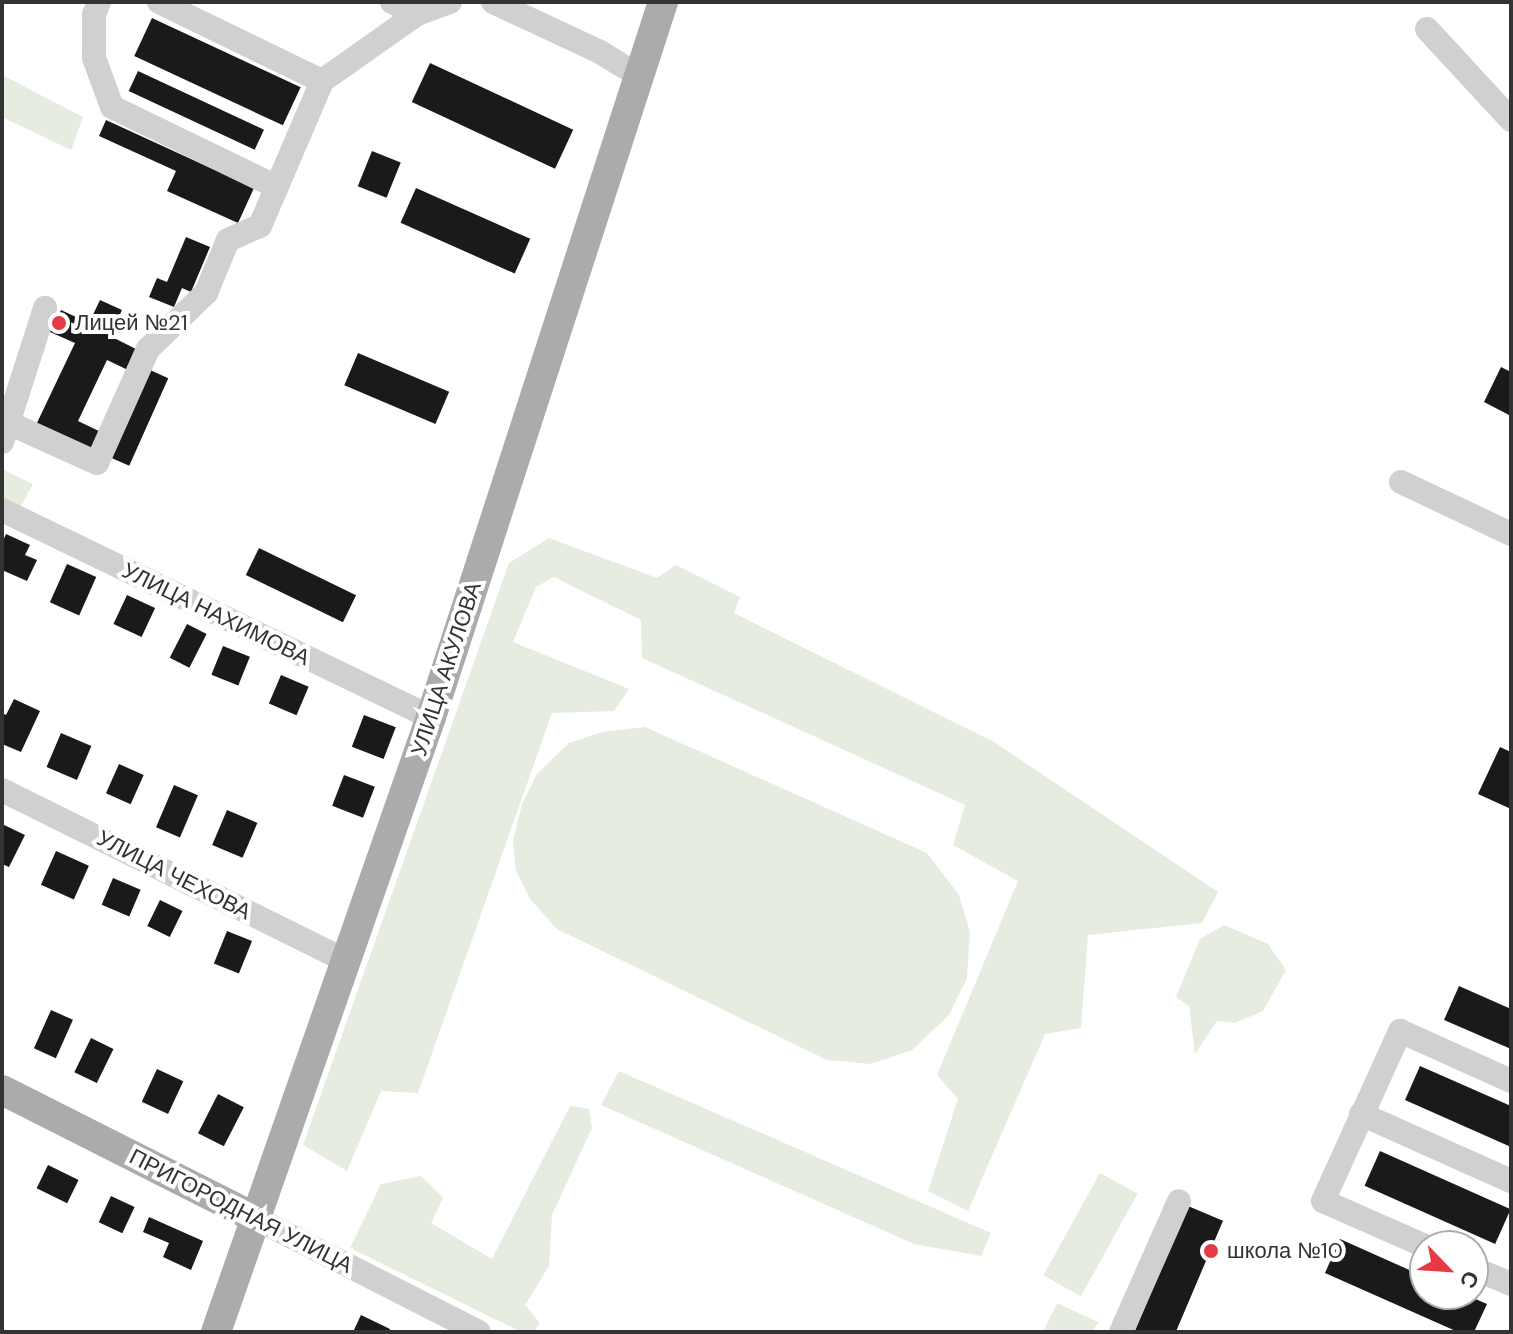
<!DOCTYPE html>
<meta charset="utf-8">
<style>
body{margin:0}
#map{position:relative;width:1513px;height:1334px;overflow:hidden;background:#fff;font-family:"DM Sans",sans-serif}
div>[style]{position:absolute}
.green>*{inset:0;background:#e6ecdf;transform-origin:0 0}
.building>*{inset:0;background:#1a1a1a;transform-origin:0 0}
.minor>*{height:24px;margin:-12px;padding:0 12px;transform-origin:12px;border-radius:12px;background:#d0d0d0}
.major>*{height:30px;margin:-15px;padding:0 15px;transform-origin:15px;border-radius:15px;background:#ababab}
.dots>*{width:22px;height:22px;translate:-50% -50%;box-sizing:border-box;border:4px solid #fff;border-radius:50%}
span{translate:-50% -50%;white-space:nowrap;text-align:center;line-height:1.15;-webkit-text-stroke:8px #fff;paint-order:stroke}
.poi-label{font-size:22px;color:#333}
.left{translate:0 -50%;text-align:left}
.street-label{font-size:22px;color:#333}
.frame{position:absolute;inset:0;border:4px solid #333;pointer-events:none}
.north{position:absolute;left:1409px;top:1230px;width:80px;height:80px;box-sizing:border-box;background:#fff;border:2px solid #adadad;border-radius:50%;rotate:115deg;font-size:22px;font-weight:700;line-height:32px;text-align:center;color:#333}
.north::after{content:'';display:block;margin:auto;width:28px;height:36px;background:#e63946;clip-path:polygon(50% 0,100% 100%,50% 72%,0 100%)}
</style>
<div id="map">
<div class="green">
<div style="clip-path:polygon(2px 75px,83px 117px,71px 150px,2px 117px)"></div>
<div style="clip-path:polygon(2px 469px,33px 484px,20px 508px,2px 500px)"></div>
<div style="clip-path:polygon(549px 538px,657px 578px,676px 565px,740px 597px,734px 613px,994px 742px,1218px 892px,1202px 923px,1088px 935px,1081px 1028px,1045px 1034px,968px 1211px,928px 1191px,958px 1099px,937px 1075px,1018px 881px,953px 845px,965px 805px,642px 658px,641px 620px,554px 577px,536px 587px,513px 642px,629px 689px,614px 711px,552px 713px,418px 1093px,381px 1091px,347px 1171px,303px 1145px,509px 563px)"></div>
<div style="clip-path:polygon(645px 727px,927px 853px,959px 895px,970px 932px,967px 978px,949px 1015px,912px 1050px,871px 1064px,827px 1060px,557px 929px,530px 899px,516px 871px,513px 841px,522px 804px,537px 774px,569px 743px,602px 732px)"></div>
<div style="clip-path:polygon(1224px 925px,1268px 944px,1286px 970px,1263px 1011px,1235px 1023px,1217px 1021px,1195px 1054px,1189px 1006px,1176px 997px,1200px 939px)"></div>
<div style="clip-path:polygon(619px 1071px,991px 1233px,981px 1256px,914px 1244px,601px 1105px)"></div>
<div style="clip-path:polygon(570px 1106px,589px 1109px,592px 1128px,552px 1215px,549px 1266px,525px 1305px,540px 1323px,534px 1332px,521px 1332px,350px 1248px,381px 1184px,421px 1176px,443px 1198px,431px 1223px,492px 1259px)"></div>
<div style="left:1100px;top:1173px;width:43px;height:117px;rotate:29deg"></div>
<div style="clip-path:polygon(1057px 1303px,1098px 1322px,1093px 1332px,1043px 1332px)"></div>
</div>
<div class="building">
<div style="left:152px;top:18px;width:164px;height:42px;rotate:25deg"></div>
<div style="left:430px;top:63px;width:158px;height:43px;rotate:25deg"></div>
<div style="left:138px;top:71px;width:139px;height:22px;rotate:25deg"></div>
<div style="clip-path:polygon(106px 120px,254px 188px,238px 223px,167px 191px,176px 171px,99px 136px)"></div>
<div style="left:372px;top:151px;width:31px;height:38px;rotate:22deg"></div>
<div style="left:416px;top:188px;width:125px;height:38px;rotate:24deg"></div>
<div style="clip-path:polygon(186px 237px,210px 247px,191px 292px,182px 288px,174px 307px,149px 297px,157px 278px,167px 282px)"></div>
<div style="clip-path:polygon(100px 300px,122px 310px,110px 336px,140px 351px,130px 371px,107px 360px,78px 421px,103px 433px,93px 454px,35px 427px,75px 343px,50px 332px,61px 310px,89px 323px)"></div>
<div style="left:358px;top:353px;width:99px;height:35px;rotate:23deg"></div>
<div style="clip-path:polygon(1501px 367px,1511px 372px,1511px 416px,1484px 402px)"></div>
<div style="left:150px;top:370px;width:20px;height:96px;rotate:24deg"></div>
<div style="clip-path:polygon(6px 534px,30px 545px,25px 555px,37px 560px,27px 581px,2px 570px,2px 543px)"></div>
<div style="left:259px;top:548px;width:108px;height:30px;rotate:26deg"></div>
<div style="left:67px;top:564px;width:32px;height:42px;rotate:24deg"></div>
<div style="left:127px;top:595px;width:31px;height:32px;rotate:25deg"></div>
<div style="left:187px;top:624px;width:22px;height:38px;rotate:27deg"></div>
<div style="left:223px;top:646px;width:29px;height:31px;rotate:22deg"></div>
<div style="left:281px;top:675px;width:30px;height:31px;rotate:23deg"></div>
<div style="clip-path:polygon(14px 699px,40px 711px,21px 752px,2px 744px,2px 713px,6px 715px)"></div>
<div style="left:364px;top:715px;width:34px;height:34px;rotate:21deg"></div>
<div style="left:61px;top:733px;width:33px;height:37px;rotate:23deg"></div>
<div style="clip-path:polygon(1500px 747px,1511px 752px,1511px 809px,1478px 794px)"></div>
<div style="left:119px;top:764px;width:27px;height:32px;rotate:24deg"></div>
<div style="left:344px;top:775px;width:33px;height:33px;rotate:21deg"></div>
<div style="left:174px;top:785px;width:26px;height:46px;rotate:23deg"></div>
<div style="left:227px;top:810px;width:33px;height:38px;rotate:23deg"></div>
<div style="clip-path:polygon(2px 824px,25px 835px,9px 867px,2px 864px)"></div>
<div style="left:56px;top:851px;width:36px;height:37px;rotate:24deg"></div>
<div style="left:113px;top:878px;width:30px;height:29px;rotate:23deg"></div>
<div style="left:160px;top:900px;width:25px;height:29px;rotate:26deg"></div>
<div style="left:227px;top:931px;width:27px;height:35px;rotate:22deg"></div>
<div style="clip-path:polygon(1459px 986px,1511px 1009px,1511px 1049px,1444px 1020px)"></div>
<div style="left:51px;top:1010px;width:24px;height:42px;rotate:24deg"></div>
<div style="left:91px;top:1038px;width:25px;height:38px;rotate:26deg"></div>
<div style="clip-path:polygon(1420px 1066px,1511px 1106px,1511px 1147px,1405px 1100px)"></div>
<div style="left:157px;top:1069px;width:29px;height:36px;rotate:25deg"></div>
<div style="left:218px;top:1094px;width:29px;height:44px;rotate:27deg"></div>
<div style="left:1380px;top:1151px;width:143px;height:38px;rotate:24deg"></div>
<div style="left:48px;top:1165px;width:34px;height:26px;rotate:26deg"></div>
<div style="left:111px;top:1196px;width:26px;height:29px;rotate:25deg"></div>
<div style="left:1188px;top:1206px;width:38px;height:137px;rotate:23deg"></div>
<div style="clip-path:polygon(149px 1217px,203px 1241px,191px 1270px,163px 1257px,169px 1243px,143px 1232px)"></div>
<div style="clip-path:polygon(1340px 1239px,1425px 1277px,1425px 1294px,1464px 1294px,1487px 1304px,1474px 1332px,1458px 1332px,1325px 1273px)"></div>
<div style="clip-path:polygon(361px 1315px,390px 1329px,389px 1332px,353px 1332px)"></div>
</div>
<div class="minor">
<div style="left:99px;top:2px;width:14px;rotate:111deg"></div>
<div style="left:94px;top:15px;width:43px;rotate:90deg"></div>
<div style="left:94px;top:58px;width:52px;rotate:69.8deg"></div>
<div style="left:112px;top:107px;width:183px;rotate:25.9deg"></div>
<div style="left:159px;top:2px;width:181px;rotate:25.9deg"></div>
<div style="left:322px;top:81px;width:116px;rotate:-35.2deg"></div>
<div style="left:392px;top:2px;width:28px;rotate:26deg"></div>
<div style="left:417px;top:14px;width:35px;rotate:-20deg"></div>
<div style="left:493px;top:2px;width:118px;rotate:25deg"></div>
<div style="left:600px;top:52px;width:46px;rotate:31.6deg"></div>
<div style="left:1427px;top:29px;width:124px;rotate:47.3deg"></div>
<div style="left:11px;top:424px;width:94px;rotate:24.4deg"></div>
<div style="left:97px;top:463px;width:125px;rotate:-65.9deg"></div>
<div style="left:148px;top:349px;width:81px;rotate:-44deg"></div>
<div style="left:206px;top:293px;width:57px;rotate:-67.5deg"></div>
<div style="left:228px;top:240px;width:35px;rotate:-24deg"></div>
<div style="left:260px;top:226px;width:158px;rotate:-66.8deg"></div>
<div style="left:2px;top:442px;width:141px;rotate:-72.2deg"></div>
<div style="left:1401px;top:482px;width:122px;rotate:25.3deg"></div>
<div style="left:2px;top:510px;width:476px;rotate:25.8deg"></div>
<div style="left:2px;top:790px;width:384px;rotate:26.4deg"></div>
<div style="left:1361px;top:1114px;width:164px;rotate:24.1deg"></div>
<div style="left:255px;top:1218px;width:251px;rotate:27deg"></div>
<div style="left:1425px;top:1246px;width:111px;rotate:-156.2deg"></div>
<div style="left:1323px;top:1201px;width:187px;rotate:-65.6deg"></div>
<div style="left:1400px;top:1031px;width:122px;rotate:24.2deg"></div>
<div style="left:1473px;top:1268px;width:41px;rotate:22.8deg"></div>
<div style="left:1121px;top:1332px;width:143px;rotate:-66.1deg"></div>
</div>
<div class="major">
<div style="left:2px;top:1090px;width:284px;rotate:26.8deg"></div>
<div style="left:216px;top:1332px;width:651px;rotate:-70.73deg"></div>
<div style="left:431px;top:717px;width:752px;rotate:-72.02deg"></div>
</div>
<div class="dots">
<div style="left:59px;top:323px;background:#e63946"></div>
<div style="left:1211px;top:1251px;background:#e63946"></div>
</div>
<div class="poi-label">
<span class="left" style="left:75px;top:323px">Лицей №21</span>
<span class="left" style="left:1227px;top:1251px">школа №10</span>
</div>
<div class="street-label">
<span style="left:216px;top:614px;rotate:26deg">УЛИЦА НАХИМОВА</span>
<span style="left:446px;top:669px;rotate:-72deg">УЛИЦА АКУЛОВА</span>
<span style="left:174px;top:875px;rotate:27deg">УЛИЦА ЧЕХОВА</span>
<span style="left:241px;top:1211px;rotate:27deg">ПРИГОРОДНАЯ УЛИЦА</span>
</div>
<div class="frame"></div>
<div class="north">С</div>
</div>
